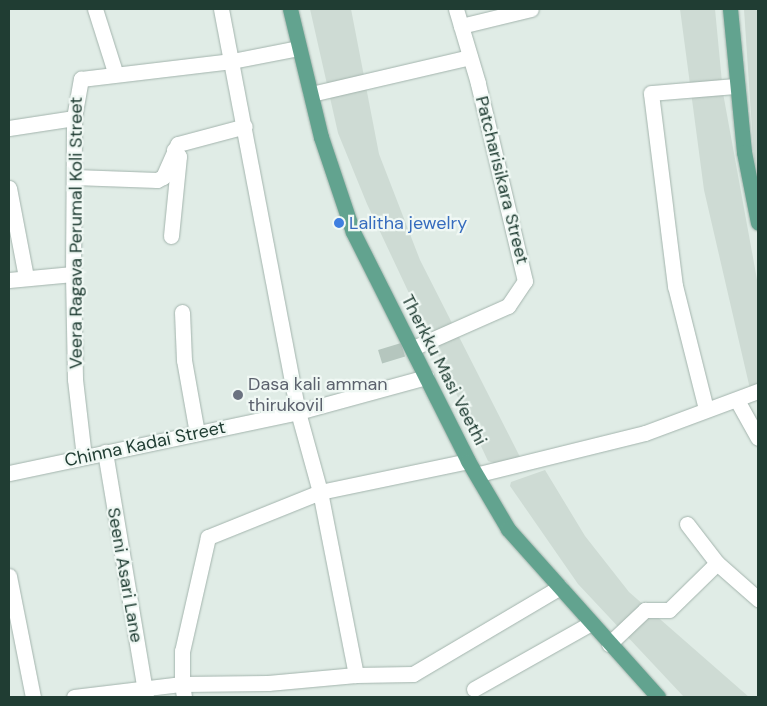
<!DOCTYPE html>
<style>
body{margin:0}
#map{position:relative;width:767px;height:706px;overflow:hidden;background:#e0ece6;font-family:"DM Sans",sans-serif}
div>[style]{position:absolute}
.built>*{inset:0;background:#cedbd4}
.building>*{inset:0;background:#b5c6be;transform-origin:0 0}
.roads{filter:drop-shadow(0 0 1px #a3b4ad) drop-shadow(0 0 1px #a3b4ad)}
.minor>*{height:15px;margin:-7.5px;padding:0 7.5px;transform-origin:7.5px;border-radius:7.5px;background:#fff}
.major>*{height:15px;margin:-7.5px;padding:0 7.5px;transform-origin:7.5px;border-radius:7.5px;background:#62a38f}
.dots>*{width:14px;height:14px;translate:-50% -50%;box-sizing:border-box;border:2px solid #f0f8f4;border-radius:50%}
span{translate:-50% -50%;white-space:nowrap;text-align:center;line-height:1.15;-webkit-text-stroke:4.5px #f0f8f4;paint-order:stroke}
.street-label{font-size:18px;color:#203d33}
.shop-label{font-size:18px;color:#366cbe}
.left{translate:0 -50%;text-align:left}
.worship-label{font-size:18px;color:#5b616d}
.frame{position:absolute;inset:0;border:10px solid #203d33;pointer-events:none}
</style>
<div id="map">
<div class="built">
<div style="clip-path:polygon(310px 9px,351px 9px,379px 154px,420px 260px,520px 457px,496px 464px,488px 461px,367px 204px,338px 133px)"></div>
<div style="clip-path:polygon(680px 9px,715px 9px,723px 93px,758px 285px,758px 386px,750px 389px,704px 190px)"></div>
<div style="clip-path:polygon(744px 9px,758px 9px,758px 189px,755px 174px)"></div>
<div style="clip-path:polygon(545px 470px,585px 536px,629px 592px,749px 697px,684px 697px,578px 584px,510px 486px,511px 482px)"></div>
</div>
<div class="building">
<div style="left:401px;top:343px;width:14px;height:24px;rotate:73deg"></div>
</div>
<div class="roads">
<div class="minor">
<div style="left:95px;top:9px;width:66px;rotate:72.4deg"></div>
<div style="left:221px;top:9px;width:410px;rotate:79.2deg"></div>
<div style="left:298px;top:412px;width:83px;rotate:74.6deg"></div>
<div style="left:320px;top:492px;width:151px;rotate:-11.8deg"></div>
<div style="left:461px;top:26px;width:72px;rotate:-13.7deg"></div>
<div style="left:311px;top:94px;width:163px;rotate:-13.1deg"></div>
<div style="left:9px;top:128px;width:66px;rotate:-8.7deg"></div>
<div style="left:74px;top:177px;width:83px;rotate:2.1deg"></div>
<div style="left:157px;top:180px;width:7px;rotate:-27deg"></div>
<div style="left:163px;top:177px;width:36px;rotate:-66deg"></div>
<div style="left:178px;top:144px;width:69px;rotate:-15deg"></div>
<div style="left:9px;top:188px;width:91px;rotate:79.2deg"></div>
<div style="left:171px;top:236px;width:80px;rotate:-84.3deg"></div>
<div style="left:179px;top:156px;width:8px;rotate:-130deg"></div>
<div style="left:9px;top:280px;width:64px;rotate:-5.4deg"></div>
<div style="left:182px;top:312px;width:48px;rotate:87.6deg"></div>
<div style="left:184px;top:360px;width:74px;rotate:79.9deg"></div>
<div style="left:413px;top:348px;width:104px;rotate:-23.9deg"></div>
<div style="left:508px;top:306px;width:30px;rotate:-56deg"></div>
<div style="left:525px;top:281px;width:204px;rotate:-103.4deg"></div>
<div style="left:478px;top:83px;width:77px;rotate:-106.6deg"></div>
<div style="left:738px;top:402px;width:41px;rotate:60.9deg"></div>
<div style="left:706px;top:409px;width:127px;rotate:-104.1deg"></div>
<div style="left:675px;top:286px;width:194px;rotate:-97.1deg"></div>
<div style="left:651px;top:93px;width:86px;rotate:-4.7deg"></div>
<div style="left:105px;top:452px;width:248px;rotate:80.5deg"></div>
<div style="left:84px;top:457px;width:79px;rotate:-96.6deg"></div>
<div style="left:75px;top:379px;width:105px;rotate:-91.1deg"></div>
<div style="left:73px;top:274px;width:156px;rotate:-89.6deg"></div>
<div style="left:74px;top:118px;width:40px;rotate:-80deg"></div>
<div style="left:81px;top:79px;width:152px;rotate:-6.8deg"></div>
<div style="left:232px;top:61px;width:67px;rotate:-11.1deg"></div>
<div style="left:9px;top:473px;width:295px;rotate:-11.9deg"></div>
<div style="left:298px;top:412px;width:133px;rotate:-15.3deg"></div>
<div style="left:479px;top:474px;width:171px;rotate:-13.9deg"></div>
<div style="left:645px;top:433px;width:121px;rotate:-20.4deg"></div>
<div style="left:687px;top:524px;width:49px;rotate:52.4deg"></div>
<div style="left:717px;top:563px;width:55px;rotate:41.3deg"></div>
<div style="left:9px;top:576px;width:123px;rotate:78.8deg"></div>
<div style="left:609px;top:644px;width:50px;rotate:-43.4deg"></div>
<div style="left:645px;top:610px;width:24px"></div>
<div style="left:669px;top:610px;width:67px;rotate:-44.4deg"></div>
<div style="left:356px;top:675px;width:57px;rotate:-1deg"></div>
<div style="left:413px;top:674px;width:171px;rotate:-30.6deg"></div>
<div style="left:474px;top:689px;width:134px;rotate:-29.4deg"></div>
<div style="left:74px;top:697px;width:109px;rotate:-6.9deg"></div>
<div style="left:182px;top:684px;width:86px;rotate:-0.7deg"></div>
<div style="left:268px;top:683px;width:88px;rotate:-5.2deg"></div>
<div style="left:356px;top:675px;width:187px;rotate:-101.1deg"></div>
<div style="left:320px;top:492px;width:121px;rotate:158.1deg"></div>
<div style="left:208px;top:537px;width:117px;rotate:102.8deg"></div>
<div style="left:182px;top:651px;width:33px;rotate:90deg"></div>
<div style="left:182px;top:684px;width:13px;rotate:81deg"></div>
</div>
<div class="major">
<div style="left:290px;top:9px;width:132px;rotate:76.4deg"></div>
<div style="left:321px;top:137px;width:100px;rotate:71.4deg"></div>
<div style="left:353px;top:232px;width:256px;rotate:63.3deg"></div>
<div style="left:468px;top:461px;width:79px;rotate:59.5deg"></div>
<div style="left:508px;top:529px;width:225px;rotate:48.2deg"></div>
<div style="left:730px;top:9px;width:144px;rotate:84.4deg"></div>
<div style="left:744px;top:152px;width:72px;rotate:78.8deg"></div>
</div>
</div>
<div class="dots">
<div style="left:339px;top:223px;background:#3f7fe0"></div>
<div style="left:238px;top:395px;background:#6b7280"></div>
</div>
<div class="street-label">
<span style="left:502px;top:180px;rotate:76deg">Patcharisikara Street</span>
<span style="left:76px;top:233px;rotate:-90deg">Veera Ragava Perumal Koli Street</span>
<span style="left:444px;top:370px;rotate:63deg">Therkku Masi Veethi</span>
<span style="left:145px;top:444px;rotate:-12deg">Chinna Kadai Street</span>
<span style="left:125px;top:575px;rotate:80deg">Seeni Asari Lane</span>
</div>
<div class="shop-label">
<span class="left" style="left:349px;top:223px">Lalitha jewelry</span>
</div>
<div class="worship-label">
<span class="left" style="left:248px;top:395px">Dasa kali amman<br>thirukovil</span>
</div>
<div class="frame"></div>
</div>
